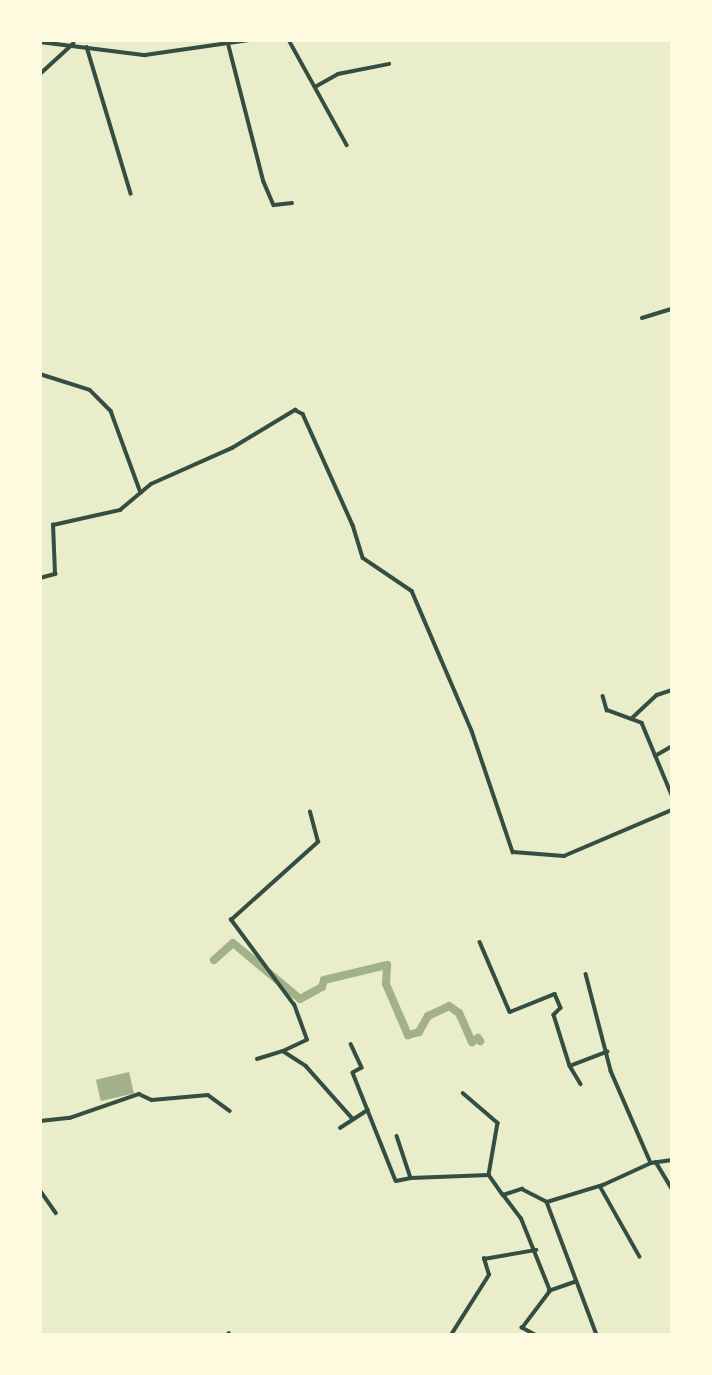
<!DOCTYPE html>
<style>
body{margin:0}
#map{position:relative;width:712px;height:1375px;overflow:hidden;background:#e9edc9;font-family:"IBM Plex Serif",serif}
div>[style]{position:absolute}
.water>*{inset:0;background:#a3b18a;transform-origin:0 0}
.canal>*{height:8px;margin:-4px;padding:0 4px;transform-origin:4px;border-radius:4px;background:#a3b18a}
.minor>*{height:3.5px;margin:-1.75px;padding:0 1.75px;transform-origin:1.75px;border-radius:1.75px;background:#344e41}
span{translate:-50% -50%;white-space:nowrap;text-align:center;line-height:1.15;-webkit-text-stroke:5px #fefae0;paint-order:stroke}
.frame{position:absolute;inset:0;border:42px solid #fefae0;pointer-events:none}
</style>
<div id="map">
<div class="water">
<div style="left:129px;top:1072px;width:22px;height:34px;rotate:77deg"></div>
</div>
<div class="canal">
<div style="left:214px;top:960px;width:25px;rotate:-42deg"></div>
<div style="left:233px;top:943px;width:87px;rotate:39.9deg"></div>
<div style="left:300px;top:999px;width:25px;rotate:-29deg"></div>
<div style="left:322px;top:987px;width:7px;rotate:-74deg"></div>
<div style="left:324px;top:980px;width:65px;rotate:-13.4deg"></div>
<div style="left:387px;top:965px;width:19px;rotate:93deg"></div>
<div style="left:386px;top:984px;width:56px;rotate:66.7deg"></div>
<div style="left:408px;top:1035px;width:11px;rotate:-15deg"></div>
<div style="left:419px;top:1032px;width:18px;rotate:-61deg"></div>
<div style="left:428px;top:1016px;width:23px;rotate:-25deg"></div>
<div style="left:449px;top:1006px;width:12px;rotate:35deg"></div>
<div style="left:459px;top:1013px;width:32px;rotate:66deg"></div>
<div style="left:472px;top:1042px;width:7px;rotate:-34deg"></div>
<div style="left:478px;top:1038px;width:4px;rotate:56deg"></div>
</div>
<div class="minor">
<div style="left:289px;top:40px;width:120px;rotate:61.1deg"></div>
<div style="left:40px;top:42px;width:106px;rotate:7.1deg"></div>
<div style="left:145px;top:55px;width:105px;rotate:-8.2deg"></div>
<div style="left:229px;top:46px;width:140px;rotate:75.6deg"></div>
<div style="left:264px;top:182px;width:25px;rotate:67deg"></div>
<div style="left:274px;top:205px;width:18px;rotate:-6deg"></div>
<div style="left:87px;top:47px;width:153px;rotate:73.3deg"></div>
<div style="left:40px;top:74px;width:45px;rotate:-42.3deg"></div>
<div style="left:315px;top:87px;width:26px;rotate:-29deg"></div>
<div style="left:338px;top:74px;width:52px;rotate:-11.1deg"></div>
<div style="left:642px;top:318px;width:31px;rotate:-17deg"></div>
<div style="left:40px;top:374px;width:52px;rotate:17.7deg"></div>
<div style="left:90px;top:390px;width:30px;rotate:45deg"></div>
<div style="left:111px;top:411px;width:87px;rotate:69.9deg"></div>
<div style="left:40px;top:578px;width:16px;rotate:-15deg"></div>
<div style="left:55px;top:574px;width:49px;rotate:-92.3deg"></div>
<div style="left:53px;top:525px;width:69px;rotate:-12.6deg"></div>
<div style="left:120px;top:510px;width:40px;rotate:-40deg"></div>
<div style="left:151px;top:484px;width:89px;rotate:-24deg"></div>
<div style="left:232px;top:448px;width:74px;rotate:-31.1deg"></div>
<div style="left:295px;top:410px;width:9px;rotate:27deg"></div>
<div style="left:303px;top:414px;width:122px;rotate:65.8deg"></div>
<div style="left:353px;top:525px;width:34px;rotate:73deg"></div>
<div style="left:363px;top:558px;width:59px;rotate:34deg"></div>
<div style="left:412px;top:591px;width:152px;rotate:66.8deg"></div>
<div style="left:472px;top:731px;width:128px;rotate:71.3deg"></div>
<div style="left:513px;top:852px;width:51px;rotate:4.5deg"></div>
<div style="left:564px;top:856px;width:117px;rotate:-23.1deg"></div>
<div style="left:603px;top:696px;width:15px;rotate:74deg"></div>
<div style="left:607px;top:710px;width:37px;rotate:20deg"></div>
<div style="left:642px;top:723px;width:78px;rotate:67.4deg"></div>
<div style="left:631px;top:719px;width:35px;rotate:-43deg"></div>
<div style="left:657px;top:695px;width:16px;rotate:-18deg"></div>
<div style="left:655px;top:756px;width:20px;rotate:-30deg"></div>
<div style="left:480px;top:942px;width:76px;rotate:66.8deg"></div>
<div style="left:510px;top:1012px;width:48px;rotate:-21.8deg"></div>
<div style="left:555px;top:994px;width:15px;rotate:67deg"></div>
<div style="left:561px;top:1008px;width:10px;rotate:135deg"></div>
<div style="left:554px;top:1015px;width:53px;rotate:72.6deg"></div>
<div style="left:570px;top:1066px;width:40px;rotate:-21deg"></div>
<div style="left:586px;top:974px;width:100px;rotate:75.5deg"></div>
<div style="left:611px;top:1071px;width:100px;rotate:66.5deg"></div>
<div style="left:351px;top:1044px;width:26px;rotate:65deg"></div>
<div style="left:362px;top:1068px;width:10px;rotate:151deg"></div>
<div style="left:353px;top:1073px;width:116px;rotate:68.3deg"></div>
<div style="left:396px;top:1181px;width:15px;rotate:-11deg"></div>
<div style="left:283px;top:1051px;width:26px;rotate:-25deg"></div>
<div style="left:307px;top:1040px;width:37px;rotate:-110deg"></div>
<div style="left:294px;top:1005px;width:106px;rotate:-126.5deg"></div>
<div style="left:231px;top:920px;width:117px;rotate:-41.9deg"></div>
<div style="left:318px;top:842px;width:31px;rotate:-105deg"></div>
<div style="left:257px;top:1059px;width:27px;rotate:-17deg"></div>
<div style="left:283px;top:1051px;width:27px;rotate:33deg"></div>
<div style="left:306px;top:1066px;width:71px;rotate:48.4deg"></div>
<div style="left:570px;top:1066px;width:21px;rotate:59deg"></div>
<div style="left:463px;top:1093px;width:46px;rotate:40.6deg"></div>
<div style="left:498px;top:1123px;width:53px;rotate:99.8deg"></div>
<div style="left:40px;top:1121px;width:30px;rotate:-6deg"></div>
<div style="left:70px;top:1118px;width:73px;rotate:-19.2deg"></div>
<div style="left:139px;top:1094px;width:14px;rotate:25deg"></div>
<div style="left:152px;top:1100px;width:56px;rotate:-5.1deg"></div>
<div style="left:208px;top:1095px;width:27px;rotate:36deg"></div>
<div style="left:340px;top:1128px;width:33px;rotate:-33deg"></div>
<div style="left:397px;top:1136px;width:44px;rotate:71.6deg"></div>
<div style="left:411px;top:1178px;width:78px;rotate:-2.2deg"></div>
<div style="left:489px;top:1175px;width:24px;rotate:55deg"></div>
<div style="left:656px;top:1162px;width:31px;rotate:59deg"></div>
<div style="left:600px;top:1186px;width:81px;rotate:60.6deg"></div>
<div style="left:40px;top:1190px;width:28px;rotate:55deg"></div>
<div style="left:547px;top:1202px;width:142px;rotate:69.4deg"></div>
<div style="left:576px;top:1282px;width:28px;rotate:161deg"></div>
<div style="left:550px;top:1291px;width:78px;rotate:-111.9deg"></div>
<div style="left:521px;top:1219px;width:30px;rotate:-127deg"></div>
<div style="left:503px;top:1195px;width:20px;rotate:-18deg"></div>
<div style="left:522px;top:1189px;width:28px;rotate:27deg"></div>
<div style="left:547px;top:1202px;width:59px;rotate:-16.9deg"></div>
<div style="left:603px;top:1185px;width:53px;rotate:-24.6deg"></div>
<div style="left:651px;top:1163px;width:21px;rotate:-8deg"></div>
<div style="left:229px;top:1333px;width:2px;rotate:63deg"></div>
<div style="left:451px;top:1335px;width:71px;rotate:-57.7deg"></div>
<div style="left:489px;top:1275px;width:17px;rotate:-107deg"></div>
<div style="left:484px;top:1259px;width:53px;rotate:-9.8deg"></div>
<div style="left:535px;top:1335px;width:15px;rotate:-152deg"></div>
<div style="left:522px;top:1328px;width:46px;rotate:-52.9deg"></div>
</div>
<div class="frame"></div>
</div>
